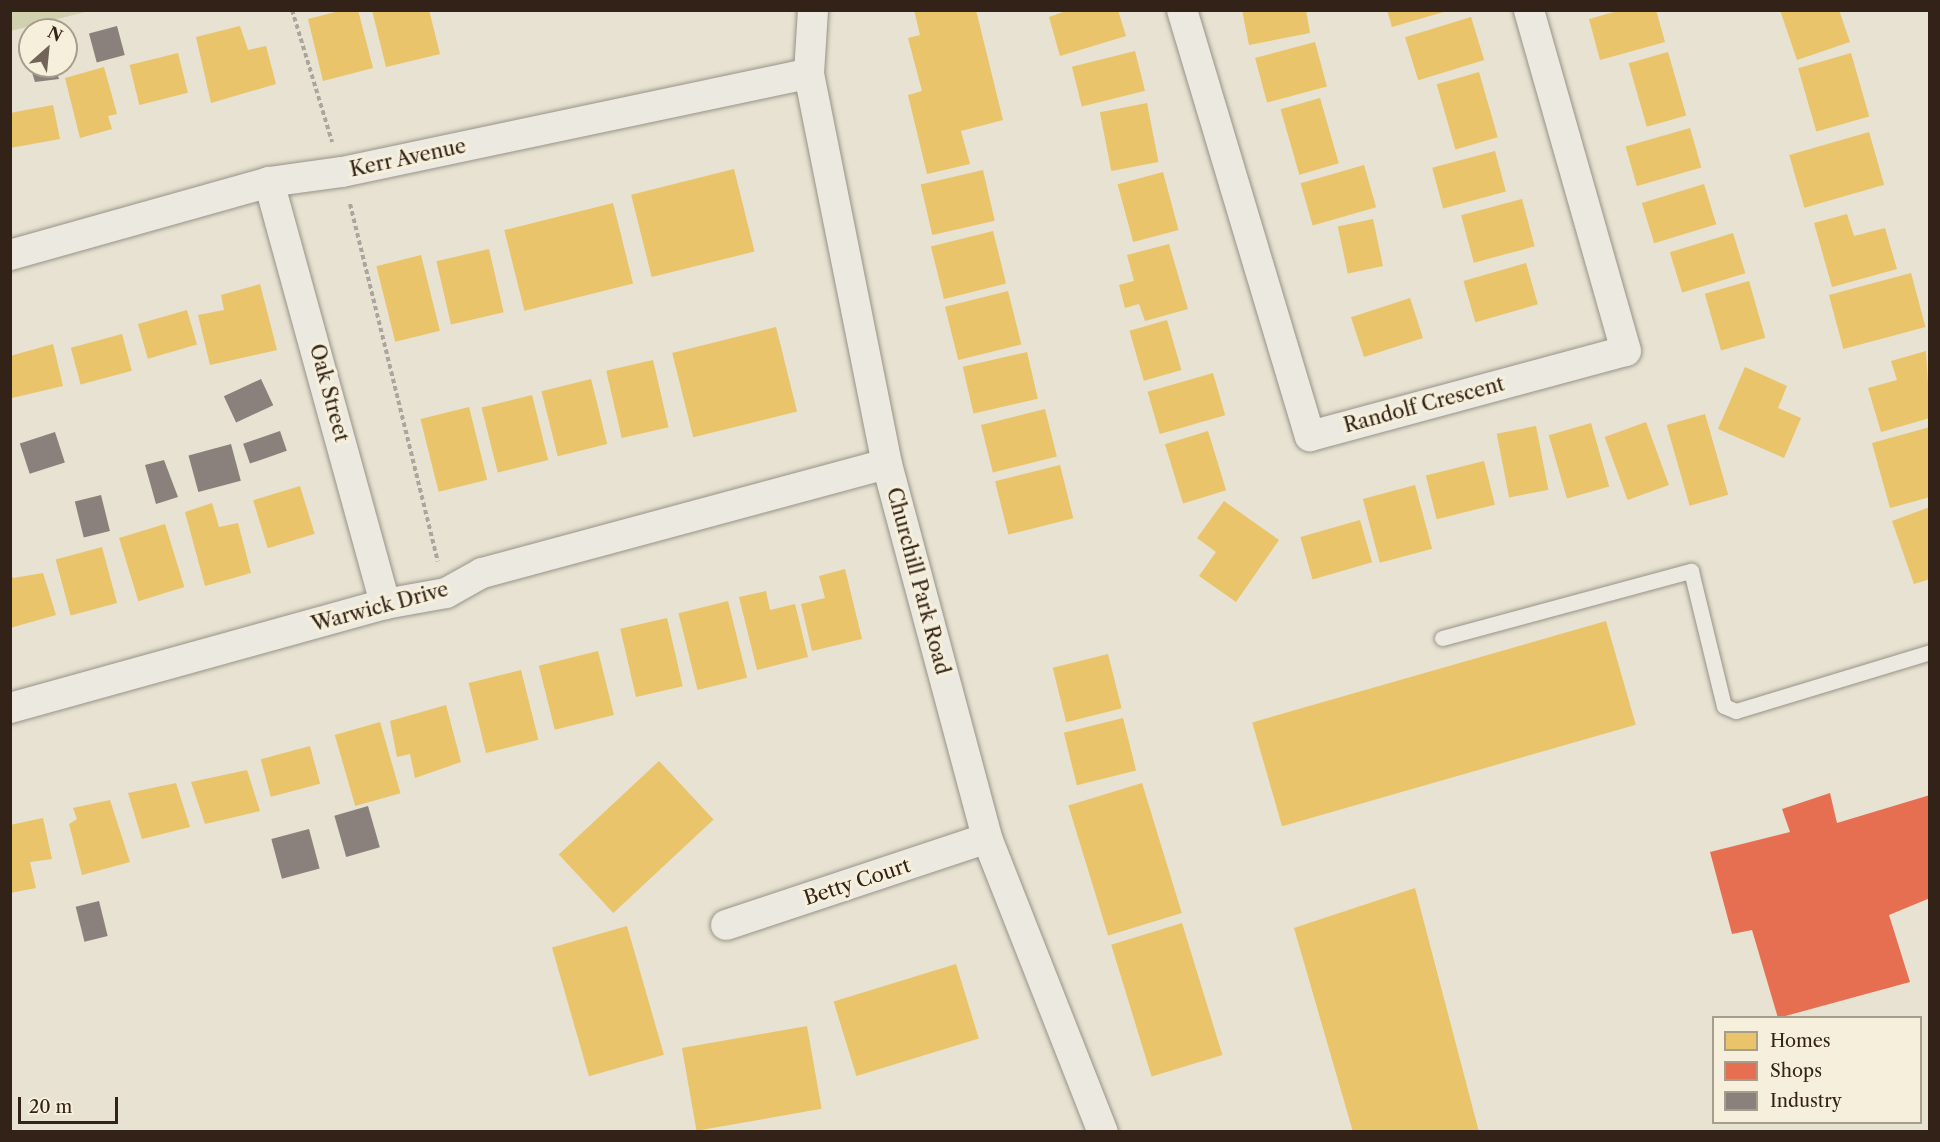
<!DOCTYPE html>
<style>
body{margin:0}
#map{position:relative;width:1940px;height:1142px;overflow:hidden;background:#e7e2d1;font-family:"Libre Caslon Text",serif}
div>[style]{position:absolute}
.green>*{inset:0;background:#d0d2af}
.homes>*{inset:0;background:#e9c46a;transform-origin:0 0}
.shops>*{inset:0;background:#e76f51}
.industry>*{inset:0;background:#8a817c;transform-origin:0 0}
.path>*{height:4px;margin-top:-2px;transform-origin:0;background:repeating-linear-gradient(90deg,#aaa69e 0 4.5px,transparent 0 7.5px)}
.roads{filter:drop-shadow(0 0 2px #989388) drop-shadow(0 0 2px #989388)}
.service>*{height:15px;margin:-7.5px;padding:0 7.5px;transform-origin:7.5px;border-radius:7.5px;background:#ece9e0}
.minor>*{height:30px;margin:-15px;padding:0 15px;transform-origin:15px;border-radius:15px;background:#ece9e0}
span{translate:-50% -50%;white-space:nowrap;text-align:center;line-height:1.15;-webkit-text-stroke:6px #f5efdb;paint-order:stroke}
.street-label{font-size:20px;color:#332217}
.frame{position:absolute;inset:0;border:12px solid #332217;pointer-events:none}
.legend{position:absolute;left:1712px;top:1016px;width:210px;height:108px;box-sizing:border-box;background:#f5efdb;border:2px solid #a79d8d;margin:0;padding:8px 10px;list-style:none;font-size:18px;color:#332217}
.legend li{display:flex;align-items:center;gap:12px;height:30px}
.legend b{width:30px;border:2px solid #a79d8d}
.north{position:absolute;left:18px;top:18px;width:60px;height:60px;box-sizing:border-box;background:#f5efdb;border:2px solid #a79d8d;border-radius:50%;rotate:27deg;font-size:16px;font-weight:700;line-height:24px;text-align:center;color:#332217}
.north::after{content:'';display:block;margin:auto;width:21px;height:27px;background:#726558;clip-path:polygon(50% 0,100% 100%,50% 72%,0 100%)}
.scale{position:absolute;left:18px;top:1097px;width:100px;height:27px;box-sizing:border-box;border:3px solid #332217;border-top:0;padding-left:8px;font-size:18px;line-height:21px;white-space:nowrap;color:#332217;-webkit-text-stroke:4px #f5efdb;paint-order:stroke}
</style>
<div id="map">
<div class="green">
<div style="clip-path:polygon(11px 10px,89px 10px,89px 11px,11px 31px)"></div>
</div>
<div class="homes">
<div style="clip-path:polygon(343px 10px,358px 10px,373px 68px,323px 81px,308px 19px)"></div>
<div style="clip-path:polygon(372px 10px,429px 10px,440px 54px,386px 67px)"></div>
<div style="clip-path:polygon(914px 10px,976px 10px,1003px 120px,961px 131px,970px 164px,927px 174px,908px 95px,922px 91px,908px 38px,920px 35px)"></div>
<div style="clip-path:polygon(1069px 10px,1118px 10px,1126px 36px,1060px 56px,1049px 17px)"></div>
<div style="clip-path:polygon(1242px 10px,1306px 10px,1310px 33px,1249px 45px)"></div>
<div style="clip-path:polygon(1387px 10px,1447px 10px,1447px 11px,1392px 27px)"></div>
<div style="clip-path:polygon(1621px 10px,1656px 10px,1665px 42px,1600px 60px,1589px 19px)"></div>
<div style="clip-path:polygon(1780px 10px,1839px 10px,1850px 42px,1797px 60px)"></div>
<div style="left:1471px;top:17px;width:45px;height:69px;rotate:73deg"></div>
<div style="clip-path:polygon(240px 26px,248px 50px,266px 46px,276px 84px,211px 103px,196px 37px)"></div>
<div style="left:1315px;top:42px;width:46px;height:62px;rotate:75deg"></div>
<div style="left:1135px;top:51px;width:41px;height:65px;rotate:76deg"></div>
<div style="left:1668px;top:52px;width:66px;height:41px;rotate:74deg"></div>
<div style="left:178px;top:53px;width:41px;height:50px;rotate:76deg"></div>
<div style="left:1851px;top:53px;width:66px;height:55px;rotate:74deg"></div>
<div style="clip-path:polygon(104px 67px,117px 114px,108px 116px,112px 129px,80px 138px,65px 78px)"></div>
<div style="left:1479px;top:72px;width:68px;height:44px;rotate:74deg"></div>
<div style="left:1320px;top:98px;width:68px;height:41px;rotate:74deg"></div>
<div style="left:1147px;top:103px;width:60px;height:48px;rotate:79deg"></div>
<div style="clip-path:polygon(53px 105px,60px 139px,10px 148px,10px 113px)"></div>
<div style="left:1690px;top:128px;width:41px;height:67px;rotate:74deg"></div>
<div style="left:1869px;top:132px;width:55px;height:83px;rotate:74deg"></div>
<div style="left:1495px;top:151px;width:42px;height:65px;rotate:75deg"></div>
<div style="left:1364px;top:165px;width:44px;height:66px;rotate:74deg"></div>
<div style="left:734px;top:169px;width:85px;height:106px;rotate:76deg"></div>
<div style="left:983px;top:170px;width:52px;height:64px;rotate:77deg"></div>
<div style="left:1163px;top:172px;width:60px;height:47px;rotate:75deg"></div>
<div style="left:1704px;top:184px;width:42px;height:65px;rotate:73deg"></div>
<div style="left:1522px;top:199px;width:49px;height:63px;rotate:75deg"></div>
<div style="left:613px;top:203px;width:83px;height:112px;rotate:76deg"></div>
<div style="clip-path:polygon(1847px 214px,1854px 236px,1885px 228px,1897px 269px,1832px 287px,1814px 223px)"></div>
<div style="left:1373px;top:219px;width:48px;height:36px;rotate:78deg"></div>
<div style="left:993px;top:231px;width:54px;height:64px;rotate:76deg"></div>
<div style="left:1733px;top:233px;width:42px;height:66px;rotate:73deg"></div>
<div style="clip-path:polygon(1169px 244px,1188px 309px,1145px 321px,1139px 304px,1125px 308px,1119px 285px,1134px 281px,1127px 255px)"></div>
<div style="left:489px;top:249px;width:65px;height:54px;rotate:77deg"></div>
<div style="left:421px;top:255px;width:78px;height:46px;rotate:76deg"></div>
<div style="left:1526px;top:263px;width:43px;height:65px;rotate:74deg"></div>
<div style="left:1911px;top:273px;width:56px;height:85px;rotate:75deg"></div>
<div style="left:1749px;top:281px;width:59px;height:46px;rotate:74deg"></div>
<div style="clip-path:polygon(260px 284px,277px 350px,210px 365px,198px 315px,224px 310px,221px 295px)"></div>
<div style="left:1008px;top:291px;width:55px;height:65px;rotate:76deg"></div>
<div style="left:1410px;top:298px;width:42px;height:62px;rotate:72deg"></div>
<div style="left:187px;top:310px;width:36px;height:51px;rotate:74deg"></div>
<div style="left:1167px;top:320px;width:52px;height:39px;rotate:74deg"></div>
<div style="left:776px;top:327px;width:87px;height:107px;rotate:76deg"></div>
<div style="left:122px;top:334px;width:38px;height:53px;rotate:75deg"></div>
<div style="clip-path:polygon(53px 344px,63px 386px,12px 398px,10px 356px)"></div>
<div style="clip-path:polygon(1926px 351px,1930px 418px,1881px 432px,1868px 388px,1897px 380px,1891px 361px)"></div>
<div style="left:1027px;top:352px;width:48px;height:66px;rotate:77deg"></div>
<div style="left:653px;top:360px;width:69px;height:48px;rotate:77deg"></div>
<div style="clip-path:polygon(1745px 367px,1787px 386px,1778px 408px,1801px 418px,1784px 458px,1718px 429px)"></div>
<div style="left:1213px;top:373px;width:44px;height:68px;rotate:74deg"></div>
<div style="left:591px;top:379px;width:67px;height:51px;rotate:76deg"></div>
<div style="left:532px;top:395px;width:67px;height:52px;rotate:76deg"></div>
<div style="left:469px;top:407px;width:75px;height:50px;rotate:76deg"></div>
<div style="left:1045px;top:409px;width:49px;height:66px;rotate:76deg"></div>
<div style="left:1705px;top:414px;width:84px;height:40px;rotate:74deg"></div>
<div style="left:1646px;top:422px;width:67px;height:44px;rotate:70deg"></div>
<div style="left:1591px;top:423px;width:66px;height:44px;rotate:74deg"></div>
<div style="left:1536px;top:426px;width:65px;height:40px;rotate:79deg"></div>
<div style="clip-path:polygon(1930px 427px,1930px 497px,1890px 508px,1872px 443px)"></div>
<div style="left:1208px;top:431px;width:62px;height:45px;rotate:73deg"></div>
<div style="left:1484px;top:461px;width:45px;height:60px;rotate:76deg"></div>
<div style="left:1060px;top:465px;width:55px;height:67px;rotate:76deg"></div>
<div style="left:1415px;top:485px;width:66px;height:54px;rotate:75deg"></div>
<div style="left:300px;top:486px;width:50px;height:49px;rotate:73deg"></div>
<div style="clip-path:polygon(1224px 501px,1279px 540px,1236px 602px,1199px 576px,1216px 552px,1197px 538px)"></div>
<div style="clip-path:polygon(212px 503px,219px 527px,238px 523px,251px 573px,205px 586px,185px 512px)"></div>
<div style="clip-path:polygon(1930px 507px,1930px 579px,1914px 584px,1892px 521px)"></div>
<div style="left:1360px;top:520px;width:44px;height:62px;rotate:74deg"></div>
<div style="left:165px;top:524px;width:66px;height:48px;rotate:73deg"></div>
<div style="left:102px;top:547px;width:58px;height:48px;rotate:75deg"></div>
<div style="clip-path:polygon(845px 569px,862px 639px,812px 651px,801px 604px,825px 598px,819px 576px)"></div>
<div style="clip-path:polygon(10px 572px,13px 578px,43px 573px,56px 615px,10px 628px)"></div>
<div style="clip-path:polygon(766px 591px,770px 610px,795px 604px,808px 657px,757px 670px,739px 597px)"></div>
<div style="left:728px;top:601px;width:79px;height:51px;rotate:76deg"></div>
<div style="left:667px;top:618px;width:70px;height:48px;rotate:77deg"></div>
<div style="left:1606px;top:621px;width:108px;height:368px;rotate:74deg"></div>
<div style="left:598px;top:651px;width:66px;height:61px;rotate:76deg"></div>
<div style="left:1108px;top:654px;width:56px;height:57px;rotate:76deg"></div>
<div style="left:521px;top:670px;width:72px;height:54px;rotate:76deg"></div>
<div style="clip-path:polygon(446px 705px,461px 762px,415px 778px,410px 754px,397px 757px,390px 721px)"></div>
<div style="left:1123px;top:718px;width:54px;height:61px;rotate:76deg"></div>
<div style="left:380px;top:722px;width:74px;height:47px;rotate:74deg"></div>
<div style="left:310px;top:746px;width:39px;height:51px;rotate:75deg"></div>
<div style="left:659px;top:761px;width:80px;height:137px;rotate:47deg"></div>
<div style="clip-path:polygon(247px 770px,260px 811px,205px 824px,191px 782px)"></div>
<div style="clip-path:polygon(176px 783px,190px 827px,142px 839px,128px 793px)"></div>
<div style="left:1142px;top:783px;width:136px;height:77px;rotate:73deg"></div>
<div style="clip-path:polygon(110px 800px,130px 862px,82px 875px,69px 824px,77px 819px,73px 808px)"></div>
<div style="clip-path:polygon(43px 818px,52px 859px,30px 862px,36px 888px,10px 893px,10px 825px)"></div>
<div style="clip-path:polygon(1415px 888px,1479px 1132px,1353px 1132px,1294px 928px)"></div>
<div style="left:1182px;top:923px;width:138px;height:74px;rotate:73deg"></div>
<div style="left:627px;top:926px;width:134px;height:78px;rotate:74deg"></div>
<div style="left:956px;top:964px;width:78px;height:128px;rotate:73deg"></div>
<div style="left:807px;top:1026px;width:84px;height:127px;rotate:80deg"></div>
</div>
<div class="shops">
<div style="clip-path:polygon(1830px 793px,1837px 823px,1930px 795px,1930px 898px,1889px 915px,1910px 982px,1778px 1018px,1752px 930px,1732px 934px,1710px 852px,1790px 832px,1782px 809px)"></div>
</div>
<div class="industry">
<div style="left:117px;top:26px;width:30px;height:29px;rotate:75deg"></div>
<div style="clip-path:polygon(30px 47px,30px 63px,29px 63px,25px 48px)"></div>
<div style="clip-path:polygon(30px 66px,55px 66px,59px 79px,35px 82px)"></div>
<div style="left:261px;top:379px;width:29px;height:41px;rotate:65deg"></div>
<div style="left:280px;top:431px;width:21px;height:39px;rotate:71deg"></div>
<div style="left:55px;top:432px;width:32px;height:37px;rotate:72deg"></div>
<div style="left:231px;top:444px;width:38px;height:44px;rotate:75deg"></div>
<div style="clip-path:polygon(164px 460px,178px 497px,156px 504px,145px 465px)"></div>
<div style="left:101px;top:495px;width:37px;height:27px;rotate:76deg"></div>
<div style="left:368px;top:806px;width:43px;height:35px;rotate:74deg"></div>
<div style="left:309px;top:829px;width:41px;height:39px;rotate:75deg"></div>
<div style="left:99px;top:901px;width:36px;height:24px;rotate:76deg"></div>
</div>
<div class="path">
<div style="left:292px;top:10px;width:138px;rotate:73.1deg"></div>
<div style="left:350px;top:204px;width:368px;rotate:76.2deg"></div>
</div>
<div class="roads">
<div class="service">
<div style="left:1442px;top:638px;width:258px;rotate:-15.1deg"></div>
<div style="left:1691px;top:571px;width:139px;rotate:76.3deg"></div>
<div style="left:1724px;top:706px;width:13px;rotate:23deg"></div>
<div style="left:1736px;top:711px;width:203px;rotate:-16.9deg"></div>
</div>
<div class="minor">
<div style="left:813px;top:10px;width:64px;rotate:93.6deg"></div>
<div style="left:809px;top:74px;width:398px;rotate:78.7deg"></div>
<div style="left:887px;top:464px;width:387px;rotate:75deg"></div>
<div style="left:987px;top:838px;width:316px;rotate:68.5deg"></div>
<div style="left:1182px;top:10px;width:445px;rotate:73.3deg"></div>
<div style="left:1310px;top:436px;width:327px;rotate:-15.1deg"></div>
<div style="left:1626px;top:351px;width:355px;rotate:-105.9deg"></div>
<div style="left:269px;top:182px;width:438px;rotate:74.6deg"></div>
<div style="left:10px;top:255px;width:269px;rotate:-15.7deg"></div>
<div style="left:269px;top:182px;width:74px;rotate:-7.8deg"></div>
<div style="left:342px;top:172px;width:477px;rotate:-11.9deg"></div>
<div style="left:10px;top:708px;width:389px;rotate:-15.5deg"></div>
<div style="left:385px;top:604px;width:62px;rotate:-10.2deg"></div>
<div style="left:446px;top:593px;width:41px;rotate:-29.1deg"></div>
<div style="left:482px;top:573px;width:419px;rotate:-15.1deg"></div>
<div style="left:726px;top:925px;width:275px;rotate:-18.4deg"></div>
</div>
</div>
<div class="street-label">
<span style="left:408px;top:158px;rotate:-12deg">Kerr Avenue</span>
<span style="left:329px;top:393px;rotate:75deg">Oak Street</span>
<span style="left:1424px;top:405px;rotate:-15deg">Randolf Crescent</span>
<span style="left:918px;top:581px;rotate:75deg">Churchill Park Road</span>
<span style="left:380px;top:607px;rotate:-15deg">Warwick Drive</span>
<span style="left:857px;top:882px;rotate:-18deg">Betty Court</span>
</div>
<div class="frame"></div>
<ul class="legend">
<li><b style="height:16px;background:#e9c46a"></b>Homes</li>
<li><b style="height:16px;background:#e76f51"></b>Shops</li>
<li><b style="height:16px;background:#8a817c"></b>Industry</li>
</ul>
<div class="north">N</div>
<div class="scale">20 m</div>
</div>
